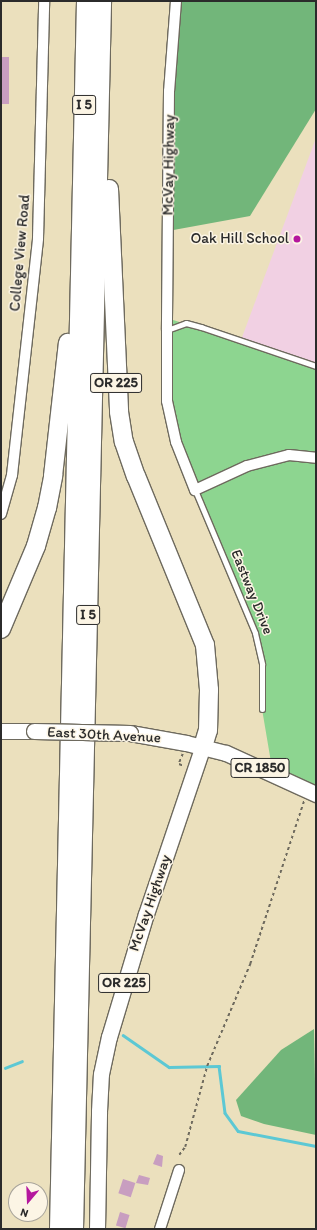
<!DOCTYPE html>
<style>
body{margin:0}
#map{position:relative;width:317px;height:1230px;overflow:hidden;background:#ebe0bd;font-family:Itim,sans-serif}
div>[style]{position:absolute}
.built>*{inset:0;background:#f1d0e3}
.green>*{inset:0;background:#8dd590}
.forest>*{inset:0;background:#72b67a}
.stream>*{height:2.5px;margin:-1.25px;padding:0 1.25px;transform-origin:1.25px;border-radius:1.25px;background:#5cc8d4}
.building>*{inset:0;background:#c89ec0;transform-origin:0 0}
.path>*{height:1.5px;margin-top:-0.75px;transform-origin:0;background:repeating-linear-gradient(90deg,#6e6a5e 0 3px,transparent 0 6px)}
.roads{filter:drop-shadow(1px 0 #6e6a5e) drop-shadow(-1px 0 #6e6a5e) drop-shadow(0 1px #6e6a5e) drop-shadow(0 -1px #6e6a5e)}
.lane>*{height:5px;margin:-2.5px;padding:0 2.5px;transform-origin:2.5px;border-radius:2.5px;background:#fff}
.street>*{height:10px;margin:-5px;padding:0 5px;transform-origin:5px;border-radius:5px;background:#fff}
.primary>*{height:15px;margin:-7.5px;padding:0 7.5px;transform-origin:7.5px;border-radius:7.5px;background:#fff}
.highway>*{height:18px;margin:-9px;padding:0 9px;transform-origin:9px;border-radius:9px;background:#fff}
.bridges{filter:drop-shadow(1px 0 #6e6a5e) drop-shadow(-1px 0 #6e6a5e) drop-shadow(0 1px #6e6a5e) drop-shadow(0 -1px #6e6a5e)}
.primary-bridge>*{height:15px;margin:-7.5px;padding:0 7.5px;transform-origin:7.5px;border-radius:7.5px;background:#fff}
.dots>*{width:11px;height:11px;translate:-50% -50%;box-sizing:border-box;border:2px solid #fcf5e5;border-radius:50%}
span{translate:-50% -50%;white-space:nowrap;text-align:center;line-height:1.15;-webkit-text-stroke:3px #fcf5e5;paint-order:stroke}
.shield-label span{padding:1px 3px;background:#fcf5e5;border:1px solid;border-radius:3px;-webkit-text-stroke-width:0}
.shield-label{font-size:14px;color:#2b2b2b;font-weight:700}
.street-label{font-size:15px;color:#2b2b2b}
.poi-label{font-size:15px;color:#2b2b2b}
.right{translate:-100% -50%;text-align:right}
.frame{position:absolute;inset:0;border:2px solid #2b2b2b;pointer-events:none}
.north{position:absolute;left:8px;top:1182px;width:40px;height:40px;box-sizing:border-box;background:#fcf5e5;border:1px solid #a8a49b;border-radius:50%;rotate:199deg;font-size:11px;font-weight:700;line-height:16px;text-align:center;color:#2b2b2b}
.north::after{content:'';display:block;margin:auto;width:14px;height:18px;background:#b5179e;clip-path:polygon(50% 0,100% 100%,50% 72%,0 100%)}
</style>
<div id="map">
<div class="built">
<i style="clip-path:polygon(316px 138px,316px 365px,241px 340px)"></i>
</div>
<div class="green">
<i style="clip-path:polygon(167px 318px,316px 366px,316px 794px,273px 774px,262px 709px,262px 664px,255px 633px,202px 512px,172px 424px)"></i>
</div>
<div class="forest">
<i style="clip-path:polygon(176px 1px,316px 1px,316px 109px,250px 216px,168px 231px)"></i>
<i style="clip-path:polygon(314px 1029px,316px 1135px,264px 1124px,241px 1116px,236px 1100px,281px 1050px)"></i>
</div>
<div class="stream">
<i style="left:123px;top:1035px;width:56px;rotate:34.8deg"></i>
<i style="left:169px;top:1067px;width:50px;rotate:-1.1deg"></i>
<i style="left:219px;top:1066px;width:47px;rotate:82.7deg"></i>
<i style="left:225px;top:1113px;width:22px;rotate:54deg"></i>
<i style="left:238px;top:1131px;width:79px;rotate:10.9deg"></i>
<i style="left:5px;top:1068px;width:18px;rotate:-22deg"></i>
</div>
<div class="building">
<i style="left:1px;top:57px;width:8px;height:47px"></i>
<i style="clip-path:polygon(157px 1154px,163px 1156px,162px 1167px,153px 1164px)"></i>
<i style="clip-path:polygon(139px 1175px,150px 1178px,148px 1185px,136px 1183px)"></i>
<i style="left:123px;top:1179px;width:13px;height:15px;rotate:18deg"></i>
<i style="left:120px;top:1212px;width:10px;height:14px;rotate:17deg"></i>
</div>
<div class="path">
<i style="left:183px;top:754px;width:11px;rotate:112deg"></i>
<i style="left:179px;top:764px;width:5px;rotate:22deg"></i>
<i style="left:179px;top:1155px;width:10px;rotate:-53deg"></i>
<i style="left:185px;top:1147px;width:84px;rotate:-74.8deg"></i>
<i style="left:207px;top:1066px;width:111px;rotate:-67.1deg"></i>
<i style="left:250px;top:964px;width:172px;rotate:-71.7deg"></i>
</div>
<div class="roads">
<div class="lane">
<i style="left:167px;top:330px;width:20px;rotate:-20deg"></i>
<i style="left:186px;top:323px;width:16px;rotate:15deg"></i>
<i style="left:201px;top:327px;width:121px;rotate:18.7deg"></i>
<i style="left:195px;top:490px;width:155px;rotate:67.2deg"></i>
<i style="left:255px;top:633px;width:32px;rotate:77deg"></i>
<i style="left:262px;top:664px;width:45px;rotate:90deg"></i>
</div>
<div class="street">
<i style="left:176px;top:1px;width:90px;rotate:94.4deg"></i>
<i style="left:169px;top:91px;width:239px;rotate:90.5deg"></i>
<i style="left:167px;top:330px;width:71px;rotate:90deg"></i>
<i style="left:167px;top:401px;width:42px;rotate:77.6deg"></i>
<i style="left:176px;top:442px;width:52px;rotate:68.4deg"></i>
<i style="left:195px;top:490px;width:57px;rotate:-24.8deg"></i>
<i style="left:247px;top:466px;width:43px;rotate:-14.7deg"></i>
<i style="left:289px;top:455px;width:27px;rotate:6deg"></i>
<i style="left:1px;top:514px;width:41px;rotate:-74.2deg"></i>
<i style="left:12px;top:475px;width:238px;rotate:-83.7deg"></i>
<i style="left:38px;top:238px;width:237px;rotate:-88.5deg"></i>
<i style="left:160px;top:1229px;width:62px;rotate:-72.1deg"></i>
</div>
<div class="primary">
<i style="left:1px;top:731px;width:33px"></i>
<i style="left:130px;top:733px;width:57px;rotate:10.1deg"></i>
<i style="left:186px;top:743px;width:41px;rotate:14deg"></i>
<i style="left:226px;top:753px;width:99px;rotate:24.5deg"></i>
<i style="left:97px;top:1229px;width:118px;rotate:-89deg"></i>
<i style="left:99px;top:1111px;width:37px;rotate:-87deg"></i>
<i style="left:101px;top:1074px;width:38px;rotate:-78deg"></i>
<i style="left:109px;top:1037px;width:128px;rotate:-73.3deg"></i>
<i style="left:146px;top:914px;width:177px;rotate:-71.3deg"></i>
</div>
<div class="highway">
<i style="left:109px;top:189px;width:223px;rotate:87.4deg"></i>
<i style="left:119px;top:412px;width:30px;rotate:81deg"></i>
<i style="left:124px;top:442px;width:36px;rotate:71deg"></i>
<i style="left:136px;top:476px;width:183px;rotate:67.8deg"></i>
<i style="left:205px;top:645px;width:45px;rotate:84.9deg"></i>
<i style="left:209px;top:690px;width:40px;rotate:91.4deg"></i>
<i style="left:208px;top:730px;width:17px;rotate:107deg"></i>
<i style="left:1px;top:629px;width:90px;rotate:-67.1deg"></i>
<i style="left:36px;top:546px;width:40px;rotate:-74deg"></i>
<i style="left:47px;top:508px;width:33px;rotate:-79deg"></i>
<i style="left:53px;top:476px;width:134px;rotate:-83.6deg"></i>
<i style="left:59px;top:1229px;width:1228px;rotate:-88.74deg"></i>
<i style="left:74px;top:1229px;width:1228px;rotate:-88.69deg"></i>
</div>
</div>
<div class="bridges">
<div class="primary-bridge">
<i style="left:34px;top:731px;width:96px;rotate:1.2deg"></i>
</div>
</div>
<div class="dots">
<i style="left:297px;top:239px;background:#b5179e"></i>
</div>
<div class="shield-label">
<span style="left:84px;top:105px">I 5</span>
<span style="left:116px;top:383px">OR 225</span>
<span style="left:88px;top:615px">I 5</span>
<span style="left:260px;top:768px">CR 1850</span>
<span style="left:124px;top:983px">OR 225</span>
</div>
<div class="street-label">
<span style="left:169px;top:165px;rotate:-89deg">McVay Highway</span>
<span style="left:20px;top:253px;rotate:-85deg">College View Road</span>
<span style="left:252px;top:592px;rotate:68deg">Eastway Drive</span>
<span style="left:104px;top:735px;rotate:3deg">East 30th Avenue</span>
<span style="left:150px;top:903px;rotate:-71deg">McVay Highway</span>
</div>
<div class="poi-label">
<span class="right" style="left:289px;top:239px">Oak Hill School</span>
</div>
<div class="frame"></div>
<div class="north">N</div>
</div>
